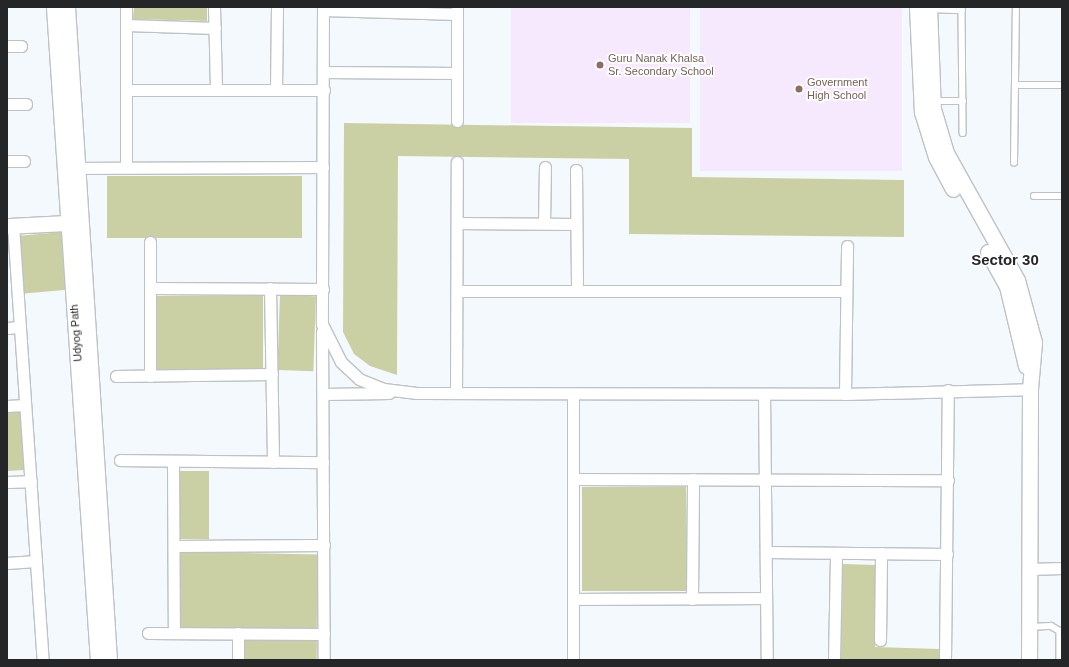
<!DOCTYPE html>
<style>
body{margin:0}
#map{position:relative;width:1069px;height:667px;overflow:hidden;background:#f4f9fd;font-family:Helvetica,sans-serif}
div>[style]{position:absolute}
.education>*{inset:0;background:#f6e9fd;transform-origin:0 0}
.green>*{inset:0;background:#cbd0a4;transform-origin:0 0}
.roads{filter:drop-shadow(1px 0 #bec2c6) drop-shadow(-1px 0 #bec2c6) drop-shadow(0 1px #bec2c6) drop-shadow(0 -1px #bec2c6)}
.lane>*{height:5.5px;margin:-2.75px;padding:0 2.75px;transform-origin:2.75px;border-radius:2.75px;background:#fff}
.street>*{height:11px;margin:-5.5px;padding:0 5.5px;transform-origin:5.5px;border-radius:5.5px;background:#fff}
.secondary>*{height:15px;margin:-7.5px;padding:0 7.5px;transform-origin:7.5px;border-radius:7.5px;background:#fff}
.dots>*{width:11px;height:11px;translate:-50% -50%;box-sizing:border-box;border:2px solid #fff;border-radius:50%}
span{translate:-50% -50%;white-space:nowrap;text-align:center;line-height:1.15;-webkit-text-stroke:3.5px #fff;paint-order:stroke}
.education-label{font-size:11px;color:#785e54}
.left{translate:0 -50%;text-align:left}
.street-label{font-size:11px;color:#242628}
.district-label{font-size:15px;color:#242628;font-weight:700}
.frame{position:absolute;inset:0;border:8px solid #242628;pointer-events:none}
</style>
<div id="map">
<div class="education">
<i style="left:511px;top:7px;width:179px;height:116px"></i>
<i style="left:700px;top:7px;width:202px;height:164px"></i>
</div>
<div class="green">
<i style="clip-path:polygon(134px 7px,207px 7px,207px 21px,133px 19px)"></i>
<i style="clip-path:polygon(344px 123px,692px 128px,692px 177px,904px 180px,904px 237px,629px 234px,629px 159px,398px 156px,397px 375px,370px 366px,354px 354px,343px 332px)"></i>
<i style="left:107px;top:176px;width:195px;height:62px"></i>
<i style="left:62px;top:232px;width:58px;height:43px;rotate:85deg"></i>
<i style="left:280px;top:295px;width:36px;height:75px;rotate:2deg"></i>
<i style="left:154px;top:296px;width:109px;height:74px"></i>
<i style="clip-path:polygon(21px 411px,24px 470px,7px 471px,7px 412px)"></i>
<i style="left:180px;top:471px;width:29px;height:68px"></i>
<i style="left:582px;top:487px;width:104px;height:104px"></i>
<i style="left:180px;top:552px;width:138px;height:75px;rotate:1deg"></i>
<i style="clip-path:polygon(843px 564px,876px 565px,875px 647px,939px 649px,939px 660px,841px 660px)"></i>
<i style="left:243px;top:638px;width:74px;height:22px;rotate:1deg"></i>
</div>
<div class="roads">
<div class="lane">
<i style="left:929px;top:9px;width:33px;rotate:2deg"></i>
<i style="left:962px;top:10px;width:123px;rotate:89.5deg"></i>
<i style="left:1015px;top:85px;width:47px"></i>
<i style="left:933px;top:101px;width:30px"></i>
<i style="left:1014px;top:163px;width:156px;rotate:-89.3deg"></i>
<i style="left:1034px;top:196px;width:28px"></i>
<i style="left:1030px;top:627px;width:21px;rotate:-3deg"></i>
<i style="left:1051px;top:626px;width:10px;rotate:29deg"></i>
<i style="left:1060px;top:631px;width:29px;rotate:90deg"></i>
</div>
<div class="street">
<i style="left:214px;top:7px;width:83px;rotate:88.6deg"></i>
<i style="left:323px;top:7px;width:317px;rotate:90.2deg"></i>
<i style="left:322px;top:324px;width:42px;rotate:63.4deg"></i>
<i style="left:341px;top:362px;width:25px;rotate:43deg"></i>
<i style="left:359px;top:379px;width:27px;rotate:22deg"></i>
<i style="left:384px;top:389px;width:33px;rotate:7deg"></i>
<i style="left:417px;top:393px;width:428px;rotate:0.1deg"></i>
<i style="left:845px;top:394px;width:185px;rotate:-1.5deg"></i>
<i style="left:457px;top:8px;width:113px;rotate:90deg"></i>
<i style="left:323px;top:10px;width:134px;rotate:1.7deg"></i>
<i style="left:126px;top:25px;width:89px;rotate:1.9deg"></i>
<i style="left:7px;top:46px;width:14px"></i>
<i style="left:323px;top:72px;width:134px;rotate:0.4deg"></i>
<i style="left:127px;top:90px;width:197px"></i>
<i style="left:276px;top:90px;width:83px;rotate:-89.3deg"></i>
<i style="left:7px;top:104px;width:19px"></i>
<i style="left:7px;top:161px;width:17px"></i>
<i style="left:126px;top:167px;width:160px;rotate:-90deg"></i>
<i style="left:70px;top:168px;width:253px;rotate:-0.2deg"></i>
<i style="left:576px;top:170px;width:121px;rotate:89.5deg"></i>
<i style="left:457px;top:223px;width:119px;rotate:0.5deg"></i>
<i style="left:544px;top:223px;width:56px;rotate:-89deg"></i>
<i style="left:13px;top:225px;width:436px;rotate:86.1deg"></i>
<i style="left:150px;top:288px;width:173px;rotate:0.3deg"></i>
<i style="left:270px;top:288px;width:174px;rotate:89deg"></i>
<i style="left:457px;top:291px;width:389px"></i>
<i style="left:7px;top:328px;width:12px;rotate:-5deg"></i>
<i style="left:322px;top:332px;width:328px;rotate:89.7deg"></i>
<i style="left:116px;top:376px;width:156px;rotate:-0.7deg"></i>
<i style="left:150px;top:376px;width:134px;rotate:-90deg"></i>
<i style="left:456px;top:393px;width:231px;rotate:-89.8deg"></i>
<i style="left:323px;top:394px;width:66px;rotate:-0.9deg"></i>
<i style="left:764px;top:394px;width:266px;rotate:89.4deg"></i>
<i style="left:845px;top:394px;width:148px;rotate:-89.2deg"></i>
<i style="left:7px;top:406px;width:18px;rotate:-3deg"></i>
<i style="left:120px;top:460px;width:203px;rotate:0.6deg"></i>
<i style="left:173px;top:461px;width:172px;rotate:89.7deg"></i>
<i style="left:573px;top:479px;width:375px;rotate:0.2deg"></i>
<i style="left:7px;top:482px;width:24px;rotate:-2deg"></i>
<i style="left:174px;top:546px;width:150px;rotate:-0.4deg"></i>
<i style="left:766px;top:552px;width:181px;rotate:0.6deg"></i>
<i style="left:7px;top:563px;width:29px;rotate:-4deg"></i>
<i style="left:1030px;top:569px;width:32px;rotate:-2deg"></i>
<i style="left:573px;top:599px;width:193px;rotate:-0.3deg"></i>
<i style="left:692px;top:599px;width:120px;rotate:-89.5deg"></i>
<i style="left:148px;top:633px;width:176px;rotate:0.3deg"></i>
<i style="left:238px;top:633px;width:27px;rotate:90deg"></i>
<i style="left:880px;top:640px;width:87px;rotate:-89.3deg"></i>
<i style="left:573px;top:660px;width:266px;rotate:-90deg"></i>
<i style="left:834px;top:660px;width:107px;rotate:-88.9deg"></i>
<i style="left:945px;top:660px;width:270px;rotate:-89.4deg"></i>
</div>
<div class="secondary">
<i style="left:54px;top:7px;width:654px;rotate:86.15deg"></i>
<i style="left:67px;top:7px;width:654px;rotate:86.32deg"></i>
<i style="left:917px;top:7px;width:105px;rotate:87.3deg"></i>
<i style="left:922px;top:112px;width:47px;rotate:72.7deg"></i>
<i style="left:936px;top:157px;width:36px;rotate:62deg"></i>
<i style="left:929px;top:7px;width:102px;rotate:87.8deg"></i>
<i style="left:933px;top:109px;width:46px;rotate:73.5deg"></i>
<i style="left:946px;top:153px;width:145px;rotate:60.8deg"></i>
<i style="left:1017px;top:280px;width:64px;rotate:74.7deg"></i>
<i style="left:1034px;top:342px;width:47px;rotate:94.9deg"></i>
<i style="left:1030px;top:389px;width:271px;rotate:90.2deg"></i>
<i style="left:7px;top:226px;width:62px;rotate:-2.8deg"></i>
<i style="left:988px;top:252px;width:39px;rotate:61deg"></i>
<i style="left:1007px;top:286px;width:82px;rotate:76.6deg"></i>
</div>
</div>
<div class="dots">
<i style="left:600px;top:65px;background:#8d6e63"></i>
<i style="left:799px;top:89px;background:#8d6e63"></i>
</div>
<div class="education-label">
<span class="left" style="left:608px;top:65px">Guru Nanak Khalsa<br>Sr. Secondary School</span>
<span class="left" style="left:807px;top:89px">Government<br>High School</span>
</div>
<div class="street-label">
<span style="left:76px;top:333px;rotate:-94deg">Udyog Path</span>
</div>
<div class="district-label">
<span style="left:1005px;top:260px">Sector 30</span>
</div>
<div class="frame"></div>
</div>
